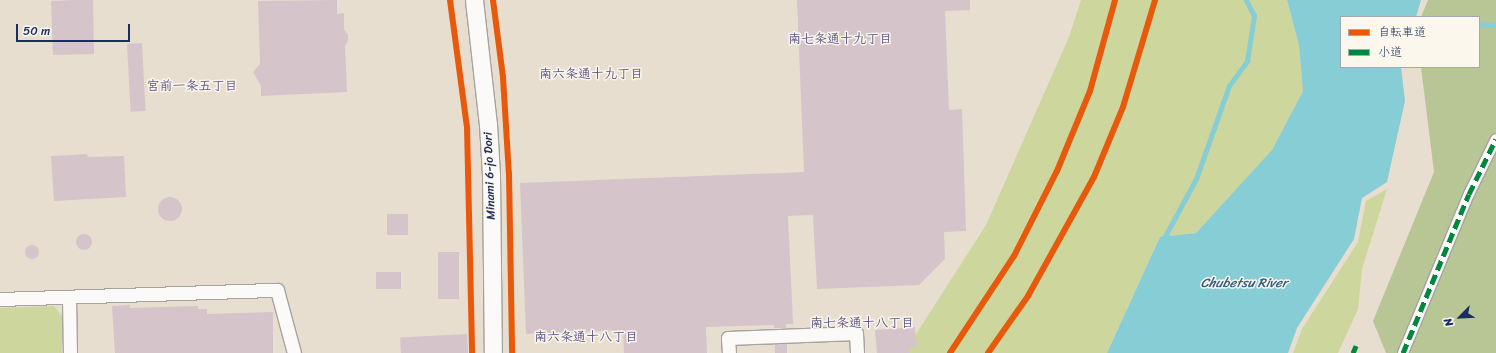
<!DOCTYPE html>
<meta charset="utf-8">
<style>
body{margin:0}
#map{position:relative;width:1496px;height:353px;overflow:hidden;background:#e7decf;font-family:Sriracha,"Klee One",sans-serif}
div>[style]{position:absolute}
.green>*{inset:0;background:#cdd69d}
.forest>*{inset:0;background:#b8c695}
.water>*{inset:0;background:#86cdd5}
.stream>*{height:4.5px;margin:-2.25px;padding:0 2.25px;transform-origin:2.25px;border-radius:2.25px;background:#86cdd5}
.building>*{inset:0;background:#d5c5ca;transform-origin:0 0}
.round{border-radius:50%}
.roads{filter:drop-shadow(1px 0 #a5a3a0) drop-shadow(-1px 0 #a5a3a0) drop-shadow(0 1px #a5a3a0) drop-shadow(0 -1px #a5a3a0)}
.pedestrian>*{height:10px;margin:-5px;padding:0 5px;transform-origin:5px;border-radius:5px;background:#fbfaf8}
.minor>*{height:13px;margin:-6.5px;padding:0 6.5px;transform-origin:6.5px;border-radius:6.5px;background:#fbfaf8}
.tertiary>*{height:17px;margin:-8.5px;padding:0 8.5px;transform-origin:8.5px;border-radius:8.5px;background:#fbfaf8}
.quiet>*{height:5px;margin-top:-2.5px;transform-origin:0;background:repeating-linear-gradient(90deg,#00873e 0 10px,transparent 0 15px)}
.cycleway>*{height:6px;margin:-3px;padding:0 3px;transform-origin:3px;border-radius:3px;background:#e8590c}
span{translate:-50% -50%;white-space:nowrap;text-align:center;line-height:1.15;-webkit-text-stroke:3px #fbf7ec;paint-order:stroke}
.street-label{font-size:12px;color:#1b2f5e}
.neighbourhood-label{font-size:13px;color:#5e5688;font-weight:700}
.water-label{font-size:13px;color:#2f5c83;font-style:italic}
.legend{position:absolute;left:1340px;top:16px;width:140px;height:52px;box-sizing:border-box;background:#fbf7ec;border:1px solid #a1a7b3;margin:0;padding:5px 7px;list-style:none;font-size:12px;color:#1b2f5e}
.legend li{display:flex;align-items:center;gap:8px;height:20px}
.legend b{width:20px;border:1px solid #a1a7b3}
.north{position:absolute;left:1440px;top:297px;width:40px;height:40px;-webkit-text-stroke:3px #fbf7ec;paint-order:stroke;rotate:246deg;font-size:11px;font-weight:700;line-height:16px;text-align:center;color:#1b2f5e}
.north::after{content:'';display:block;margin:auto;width:14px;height:18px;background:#1b2f5e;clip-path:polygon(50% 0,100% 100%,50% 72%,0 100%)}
.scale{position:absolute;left:16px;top:24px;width:114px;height:18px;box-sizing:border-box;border:2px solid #1b2f5e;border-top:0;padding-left:5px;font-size:12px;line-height:14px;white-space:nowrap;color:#1b2f5e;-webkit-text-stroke:3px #fbf7ec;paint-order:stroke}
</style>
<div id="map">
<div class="green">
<i style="clip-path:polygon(1081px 0,1287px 0,1299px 45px,1303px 91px,1271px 152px,1196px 233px,1160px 237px,1107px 353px,904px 353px,986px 225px,1069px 37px)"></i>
<i style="clip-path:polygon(1387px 189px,1362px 269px,1358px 309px,1338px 353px,1293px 353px,1302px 329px,1358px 242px,1366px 201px)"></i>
<i style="clip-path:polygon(54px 306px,62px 316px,62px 353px,0 353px,0 308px)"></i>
</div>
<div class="forest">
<i style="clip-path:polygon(1428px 0,1496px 0,1496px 353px,1386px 353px,1373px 321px,1434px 172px,1421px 67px,1479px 67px,1479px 17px,1421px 17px)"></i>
</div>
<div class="water">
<i style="clip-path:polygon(1287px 0,1421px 0,1416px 17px,1341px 17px,1341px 67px,1401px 67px,1405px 101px,1387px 182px,1362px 198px,1354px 239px,1297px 328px,1288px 353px,1107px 353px,1160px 237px,1196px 233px,1272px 150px,1303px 91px,1299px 45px)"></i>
</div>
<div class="stream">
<i style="left:1479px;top:24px;width:17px;rotate:3deg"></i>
<i style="left:1163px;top:240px;width:69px;rotate:-61.6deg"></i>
<i style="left:1196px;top:179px;width:99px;rotate:-70.5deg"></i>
<i style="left:1229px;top:86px;width:31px;rotate:-54deg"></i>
<i style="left:1247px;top:61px;width:46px;rotate:-81.2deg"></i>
<i style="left:1254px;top:16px;width:18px;rotate:-117deg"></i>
</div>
<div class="building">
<i style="clip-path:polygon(74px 0,93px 0,94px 54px,53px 55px,51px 1px)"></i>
<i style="clip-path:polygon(337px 0,337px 14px,344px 13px,344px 29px,348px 35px,348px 41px,345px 46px,347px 92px,261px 96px,261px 86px,253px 72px,260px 64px,258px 1px)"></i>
<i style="clip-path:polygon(797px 0,970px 0,970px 10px,945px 11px,949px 110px,962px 109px,966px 231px,944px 232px,945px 259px,919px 285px,817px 289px,813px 215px,788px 216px,793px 324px,786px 324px,786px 328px,774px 328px,774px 325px,706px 327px,707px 353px,624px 353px,623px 330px,526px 334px,520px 183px,804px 172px)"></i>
<i style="left:142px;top:43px;width:68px;height:15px;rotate:87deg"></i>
<i style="clip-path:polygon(87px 154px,88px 157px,124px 156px,126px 197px,54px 201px,51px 156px)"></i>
<i class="round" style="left:158px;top:197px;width:24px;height:24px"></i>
<i style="left:408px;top:214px;width:21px;height:21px;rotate:90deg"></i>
<i class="round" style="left:76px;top:234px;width:16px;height:16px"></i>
<i class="round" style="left:25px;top:245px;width:14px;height:14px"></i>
<i style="left:459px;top:252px;width:47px;height:21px;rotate:90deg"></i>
<i style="left:376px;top:272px;width:25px;height:17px"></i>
<i style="clip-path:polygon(130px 305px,130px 308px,198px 306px,198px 309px,207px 309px,207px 314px,273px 312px,273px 353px,115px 353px,112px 306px)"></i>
<i style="clip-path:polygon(915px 327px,917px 347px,909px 347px,910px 353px,877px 353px,875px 330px)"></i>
<i style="left:467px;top:334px;width:19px;height:67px;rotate:87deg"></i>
<i style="left:775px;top:344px;width:12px;height:9px"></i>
</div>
<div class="roads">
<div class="pedestrian">
<i style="left:1403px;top:353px;width:172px;rotate:-67.5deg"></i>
<i style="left:1469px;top:194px;width:61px;rotate:-63.9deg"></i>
</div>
<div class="minor">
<i style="left:69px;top:297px;width:56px;rotate:89deg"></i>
<i style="left:0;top:299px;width:277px;rotate:-1.9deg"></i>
<i style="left:277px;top:290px;width:65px;rotate:74.9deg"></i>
<i style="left:729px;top:353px;width:15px;rotate:-94deg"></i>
<i style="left:728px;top:338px;width:128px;rotate:-2.2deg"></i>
<i style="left:856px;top:333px;width:20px;rotate:87deg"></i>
</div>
<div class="tertiary">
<i style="left:474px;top:0;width:125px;rotate:83.6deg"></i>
<i style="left:488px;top:124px;width:51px;rotate:86.6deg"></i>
<i style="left:491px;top:175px;width:178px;rotate:89.4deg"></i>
</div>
</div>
<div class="quiet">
<i style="left:1353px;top:353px;width:8px;rotate:-67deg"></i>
<i style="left:1403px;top:353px;width:172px;rotate:-67.5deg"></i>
<i style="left:1469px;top:194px;width:61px;rotate:-63.9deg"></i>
</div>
<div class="cycleway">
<i style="left:450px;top:0;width:128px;rotate:82.4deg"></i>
<i style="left:467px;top:127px;width:226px;rotate:88.7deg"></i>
<i style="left:493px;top:0;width:78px;rotate:82.6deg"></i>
<i style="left:503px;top:77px;width:97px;rotate:86.5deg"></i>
<i style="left:509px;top:174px;width:179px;rotate:89deg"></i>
<i style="left:950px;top:353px;width:116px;rotate:-56.6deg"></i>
<i style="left:1014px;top:256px;width:95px;rotate:-63.2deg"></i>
<i style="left:1057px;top:171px;width:87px;rotate:-67.6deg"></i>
<i style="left:1090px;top:91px;width:94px;rotate:-74.6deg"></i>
<i style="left:988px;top:353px;width:70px;rotate:-54.9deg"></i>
<i style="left:1028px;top:296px;width:136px;rotate:-61deg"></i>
<i style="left:1094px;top:177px;width:76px;rotate:-67.5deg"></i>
<i style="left:1123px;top:107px;width:112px;rotate:-73.3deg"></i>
</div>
<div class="street-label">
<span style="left:490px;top:176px;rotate:-92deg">Minami 6-jo Dori</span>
</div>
<div class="neighbourhood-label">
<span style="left:840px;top:39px">南七条通十九丁目</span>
<span style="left:591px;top:74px">南六条通十九丁目</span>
<span style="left:192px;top:86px">宮前一条五丁目</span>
<span style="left:862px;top:323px">南七条通十八丁目</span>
<span style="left:586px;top:337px">南六条通十八丁目</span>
</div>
<div class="water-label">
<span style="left:1244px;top:283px">Chubetsu River</span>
</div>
<ul class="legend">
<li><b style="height:5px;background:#e8590c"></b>自転車道</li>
<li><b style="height:5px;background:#00873e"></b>小道</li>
</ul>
<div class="north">N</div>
<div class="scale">50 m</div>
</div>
